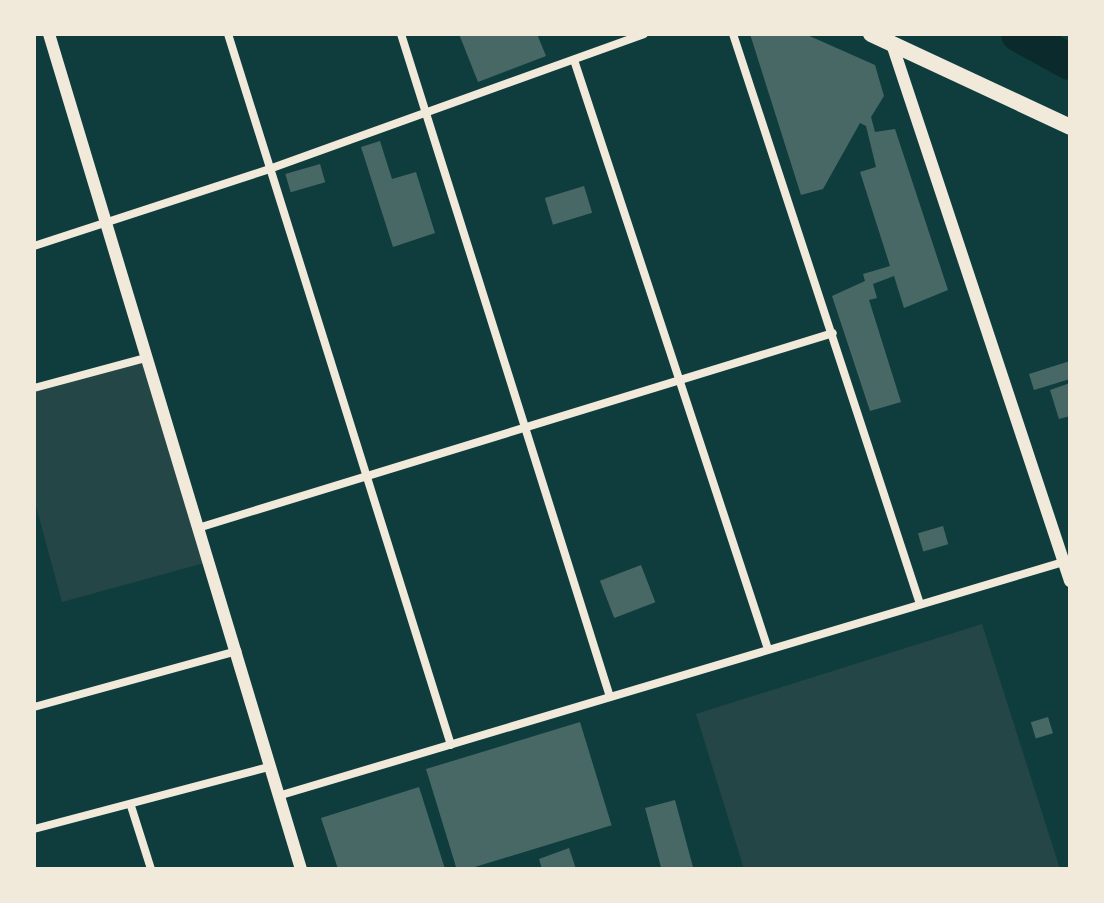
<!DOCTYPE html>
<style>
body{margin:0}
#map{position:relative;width:1104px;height:903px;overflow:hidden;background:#0f3d3e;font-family:"Work Sans",sans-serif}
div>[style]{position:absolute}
.green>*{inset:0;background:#244646}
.river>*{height:36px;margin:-18px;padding:0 18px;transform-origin:18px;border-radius:18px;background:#0a2a2b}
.building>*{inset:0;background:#486865;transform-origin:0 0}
.minor>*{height:8px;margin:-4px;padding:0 4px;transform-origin:4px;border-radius:4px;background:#f1e9da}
.tertiary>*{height:12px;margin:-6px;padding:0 6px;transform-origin:6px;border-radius:6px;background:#f1e9da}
.primary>*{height:16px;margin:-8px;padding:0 8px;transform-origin:8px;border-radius:8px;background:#f1e9da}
span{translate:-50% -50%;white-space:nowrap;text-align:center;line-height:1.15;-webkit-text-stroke:6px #f1e9da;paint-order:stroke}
.frame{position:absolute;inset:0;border:36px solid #f1e9da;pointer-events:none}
</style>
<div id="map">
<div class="green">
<i style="clip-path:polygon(145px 358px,208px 562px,62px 602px,34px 499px,34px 388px)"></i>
<i style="clip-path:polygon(982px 624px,1060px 869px,744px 869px,696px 714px)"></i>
</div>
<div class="river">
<i style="left:1019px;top:34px;width:58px;rotate:28.8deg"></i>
</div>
<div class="building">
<i style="clip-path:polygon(459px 34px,537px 34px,546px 56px,478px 82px)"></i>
<i style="clip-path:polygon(750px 34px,805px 34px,875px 65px,884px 96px,871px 117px,875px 132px,895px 129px,948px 290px,904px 308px,894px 276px,873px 284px,877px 298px,869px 300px,901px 402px,870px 411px,832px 296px,865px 281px,863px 274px,890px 266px,860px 172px,876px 167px,866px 126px,860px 123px,823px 189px,801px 195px)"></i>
<i style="clip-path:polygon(380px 141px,392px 179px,416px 172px,435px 233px,393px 247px,361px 147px)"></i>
<i style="left:320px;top:164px;width:19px;height:36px;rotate:74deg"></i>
<i style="left:584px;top:186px;width:28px;height:41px;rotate:73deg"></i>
<i style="clip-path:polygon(1070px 361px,1070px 379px,1034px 390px,1029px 374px)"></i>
<i style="clip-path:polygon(1070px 383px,1070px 416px,1059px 419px,1050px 390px)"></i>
<i style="left:943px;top:526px;width:19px;height:26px;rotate:74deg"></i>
<i style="left:641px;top:565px;width:40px;height:44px;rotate:69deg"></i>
<i style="left:1048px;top:717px;width:17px;height:18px;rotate:73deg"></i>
<i style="left:580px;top:722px;width:108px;height:161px;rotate:73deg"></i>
<i style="clip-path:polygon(419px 787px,445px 869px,338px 869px,321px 818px)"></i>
<i style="left:675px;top:800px;width:72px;height:31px;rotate:75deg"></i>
<i style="clip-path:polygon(569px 848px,576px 869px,542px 869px,539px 859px)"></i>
</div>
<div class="minor">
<i style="left:228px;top:34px;width:745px;rotate:72.59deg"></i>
<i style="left:401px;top:34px;width:695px;rotate:72.5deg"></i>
<i style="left:733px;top:34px;width:600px;rotate:71.84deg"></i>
<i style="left:574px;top:60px;width:620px;rotate:71.77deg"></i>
<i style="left:34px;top:246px;width:250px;rotate:-18.1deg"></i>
<i style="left:272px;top:168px;width:395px;rotate:-19.8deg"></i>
<i style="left:34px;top:388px;width:115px;rotate:-15.1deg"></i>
<i style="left:198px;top:528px;width:664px;rotate:-17.07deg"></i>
<i style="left:34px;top:707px;width:211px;rotate:-15.4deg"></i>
<i style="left:278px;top:796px;width:826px;rotate:-16.59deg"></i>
<i style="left:131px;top:806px;width:66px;rotate:72.4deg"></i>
<i style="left:34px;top:829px;width:243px;rotate:-14.8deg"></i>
</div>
<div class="tertiary">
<i style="left:49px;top:34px;width:872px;rotate:73.21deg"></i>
<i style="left:891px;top:41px;width:569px;rotate:71.66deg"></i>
</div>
<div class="primary">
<i style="left:871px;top:34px;width:220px;rotate:25deg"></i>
</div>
<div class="frame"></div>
</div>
